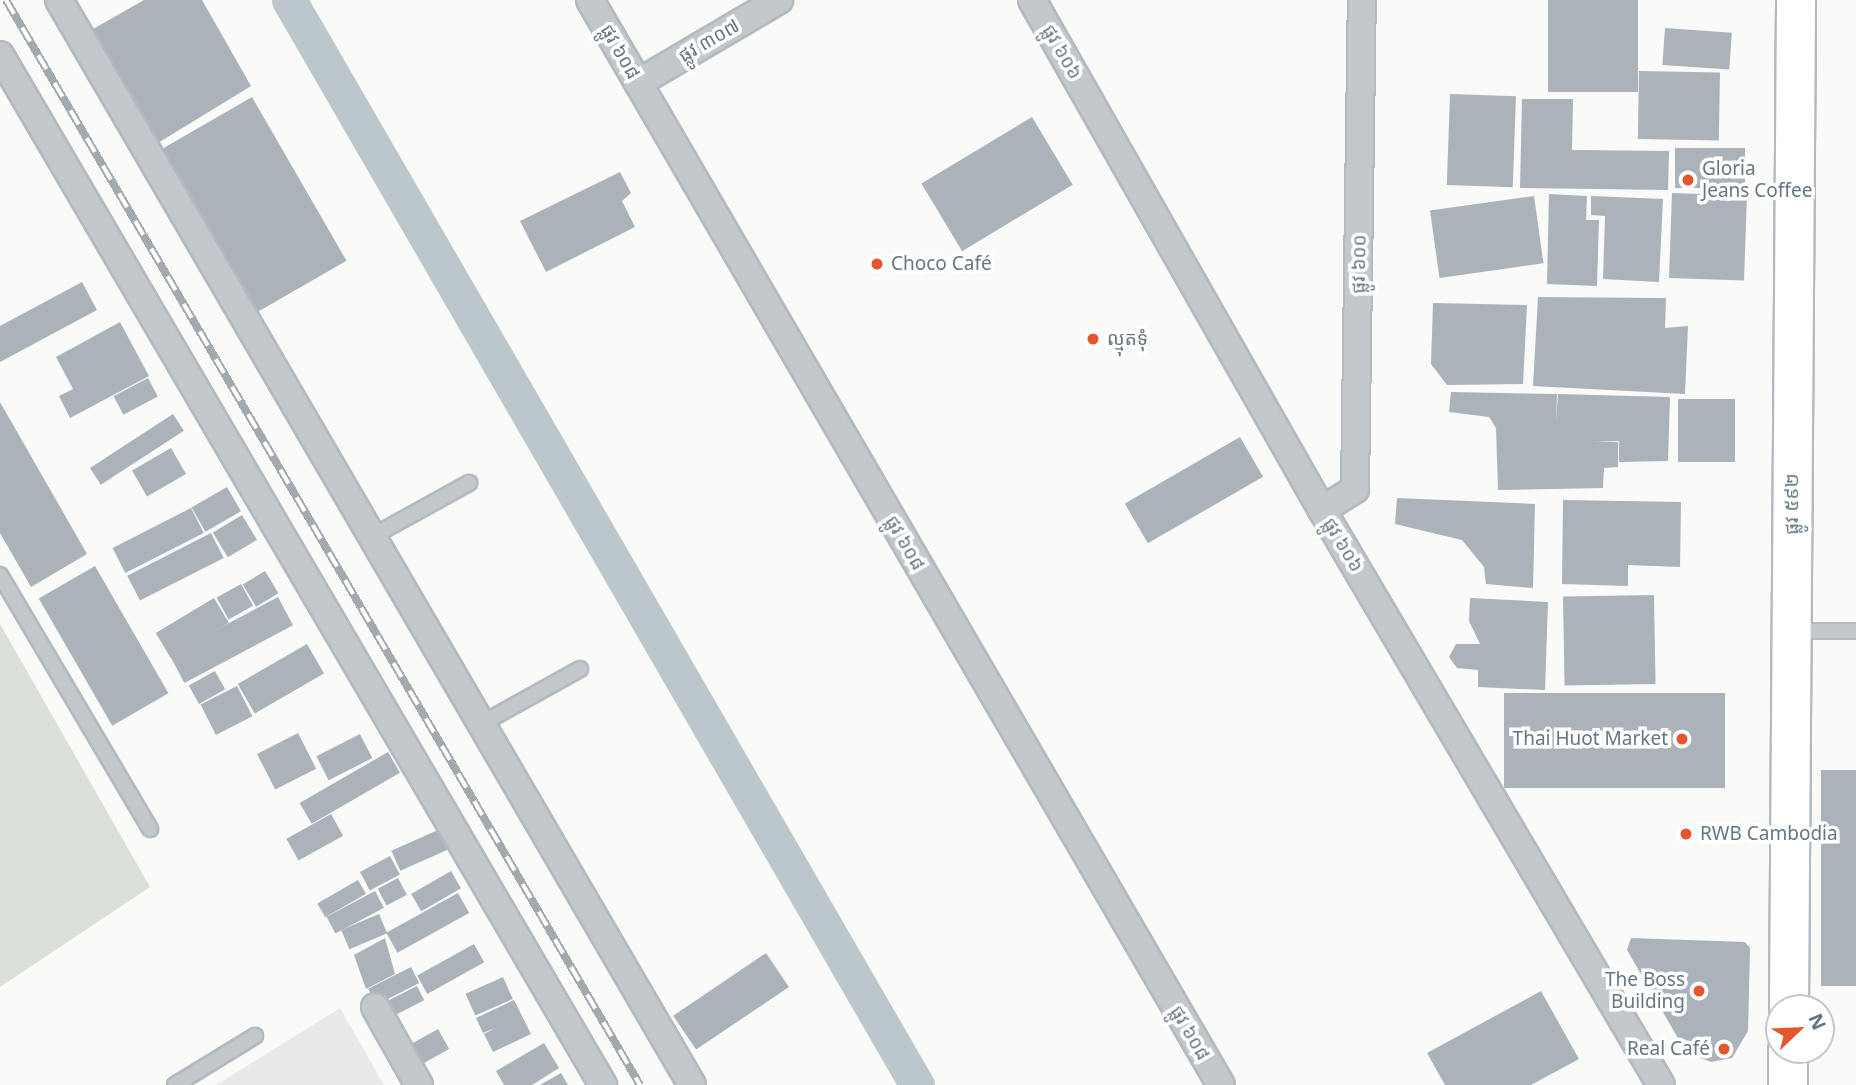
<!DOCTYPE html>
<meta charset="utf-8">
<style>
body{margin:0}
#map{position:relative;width:1856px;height:1085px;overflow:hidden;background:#fafaf8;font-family:"Noto Sans","Noto Sans Khmer",sans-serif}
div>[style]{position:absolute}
.built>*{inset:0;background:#e8e9e9}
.green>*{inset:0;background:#dadfd7}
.canal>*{height:35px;margin:-17.5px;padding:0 17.5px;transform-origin:17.5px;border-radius:17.5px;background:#bbc7cb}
.building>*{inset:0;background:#aab3b9;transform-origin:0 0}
.roads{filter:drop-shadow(2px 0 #b3babf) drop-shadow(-2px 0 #b3babf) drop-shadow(0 2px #b3babf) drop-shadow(0 -2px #b3babf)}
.lane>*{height:14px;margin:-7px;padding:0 7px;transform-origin:7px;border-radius:7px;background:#c3c8cc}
.street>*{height:26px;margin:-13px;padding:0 13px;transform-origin:13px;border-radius:13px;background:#c3c8cc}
.secondary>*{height:38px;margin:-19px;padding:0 19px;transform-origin:19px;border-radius:19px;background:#fff}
.rail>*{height:8px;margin-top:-4px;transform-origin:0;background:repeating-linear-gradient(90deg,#fff 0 16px,#a2aab0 0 32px);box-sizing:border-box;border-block:2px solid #a2aab0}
.dots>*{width:19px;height:19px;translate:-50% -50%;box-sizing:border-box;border:4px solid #fff;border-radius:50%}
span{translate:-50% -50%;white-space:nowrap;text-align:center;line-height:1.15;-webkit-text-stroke:7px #fff;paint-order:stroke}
.street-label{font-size:19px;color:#657683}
.poi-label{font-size:19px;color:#657683}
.left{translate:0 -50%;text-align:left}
.right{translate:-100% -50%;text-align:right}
.north{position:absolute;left:1765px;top:994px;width:70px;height:70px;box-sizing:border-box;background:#fff;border:2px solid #c1c8cd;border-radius:50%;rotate:67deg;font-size:19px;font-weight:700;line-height:28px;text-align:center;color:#657683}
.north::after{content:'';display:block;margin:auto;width:24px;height:32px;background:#e4572e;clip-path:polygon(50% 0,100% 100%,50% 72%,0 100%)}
</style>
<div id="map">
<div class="built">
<i style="clip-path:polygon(340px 1008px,384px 1085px,216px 1085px)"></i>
</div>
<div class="green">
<i style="clip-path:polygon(0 624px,150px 887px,0 987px)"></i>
</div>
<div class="canal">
<i style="left:289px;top:0;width:1254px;rotate:59.94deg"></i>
</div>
<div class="building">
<i style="clip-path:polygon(144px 0,202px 0,251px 86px,153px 146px,86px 33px)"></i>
<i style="left:1548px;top:0;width:90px;height:92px"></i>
<i style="left:1665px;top:28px;width:67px;height:37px;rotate:4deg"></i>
<i style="left:1639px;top:71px;width:81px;height:68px;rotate:1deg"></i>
<i style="left:1450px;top:94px;width:66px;height:91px;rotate:2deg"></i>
<i style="left:252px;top:97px;width:189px;height:109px;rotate:60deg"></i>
<i style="clip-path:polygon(1522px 99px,1573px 99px,1572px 150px,1669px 151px,1668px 190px,1520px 188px)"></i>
<i style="left:1032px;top:117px;width:79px;height:129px;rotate:59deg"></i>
<i style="left:1675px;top:148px;width:70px;height:40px"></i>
<i style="clip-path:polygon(620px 172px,631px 193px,622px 201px,635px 227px,546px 272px,520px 221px)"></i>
<i style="left:1672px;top:193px;width:75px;height:85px;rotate:2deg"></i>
<i style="clip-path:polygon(1549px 194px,1587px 196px,1586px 220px,1599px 220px,1597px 286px,1547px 284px)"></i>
<i style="left:1534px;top:196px;width:68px;height:105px;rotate:82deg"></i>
<i style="clip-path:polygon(1591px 196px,1663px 199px,1659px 282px,1603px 279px,1605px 216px,1591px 215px)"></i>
<i style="clip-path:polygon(82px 282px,97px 310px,0 362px,0 326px)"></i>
<i style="clip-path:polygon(1538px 297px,1666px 298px,1665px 328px,1688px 326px,1685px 394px,1533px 386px)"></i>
<i style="clip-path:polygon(1433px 303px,1527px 305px,1523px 384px,1447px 385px,1431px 364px)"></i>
<i style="clip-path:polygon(120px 322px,149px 376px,70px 418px,59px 396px,73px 389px,56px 357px)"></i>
<i style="left:148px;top:378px;width:21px;height:39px;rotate:62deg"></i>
<i style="clip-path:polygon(1451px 392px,1557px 394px,1556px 422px,1558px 394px,1670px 397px,1668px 461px,1619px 462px,1619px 441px,1594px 442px,1618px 442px,1618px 467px,1604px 468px,1603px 488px,1498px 490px,1496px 428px,1489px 417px,1449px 412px)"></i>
<i style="left:1678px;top:399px;width:57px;height:63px"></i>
<i style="clip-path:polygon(0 402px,87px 554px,31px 587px,0 533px)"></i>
<i style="left:173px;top:414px;width:20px;height:99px;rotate:57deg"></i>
<i style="left:1240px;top:437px;width:46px;height:133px;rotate:60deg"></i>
<i style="left:171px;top:448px;width:30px;height:45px;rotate:60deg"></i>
<i style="left:227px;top:487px;width:28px;height:41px;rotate:60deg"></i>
<i style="clip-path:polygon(1397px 498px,1535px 504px,1533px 588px,1486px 584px,1484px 567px,1462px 540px,1395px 524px)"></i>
<i style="clip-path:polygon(1563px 500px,1681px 502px,1680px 567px,1628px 565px,1628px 586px,1562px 584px)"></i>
<i style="left:191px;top:508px;width:28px;height:88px;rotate:63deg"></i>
<i style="left:242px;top:515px;width:29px;height:34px;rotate:59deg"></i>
<i style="left:211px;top:533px;width:28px;height:94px;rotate:63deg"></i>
<i style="left:95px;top:566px;width:147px;height:65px;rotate:60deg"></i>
<i style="left:265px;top:571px;width:26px;height:26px;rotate:59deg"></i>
<i style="left:241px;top:584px;width:25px;height:28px;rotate:61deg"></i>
<i style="left:1654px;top:595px;width:89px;height:91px;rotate:89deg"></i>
<i style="left:278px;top:597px;width:32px;height:123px;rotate:62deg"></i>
<i style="left:214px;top:598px;width:29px;height:68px;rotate:59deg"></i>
<i style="clip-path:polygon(1470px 598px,1548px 602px,1545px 690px,1478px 687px,1478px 670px,1457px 668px,1449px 657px,1456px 644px,1480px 644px,1469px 621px)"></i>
<i style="left:307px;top:644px;width:34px;height:80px;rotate:60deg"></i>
<i style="left:215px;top:671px;width:21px;height:30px;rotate:61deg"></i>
<i style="left:237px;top:686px;width:34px;height:41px;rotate:63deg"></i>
<i style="left:1725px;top:693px;width:95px;height:221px;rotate:90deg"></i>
<i style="left:298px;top:733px;width:40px;height:46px;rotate:63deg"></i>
<i style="left:360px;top:734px;width:27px;height:49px;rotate:63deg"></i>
<i style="left:388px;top:752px;width:24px;height:102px;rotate:60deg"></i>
<i style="left:1821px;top:770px;width:35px;height:216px"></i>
<i style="left:331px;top:814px;width:25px;height:51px;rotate:61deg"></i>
<i style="left:438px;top:830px;width:22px;height:51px;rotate:66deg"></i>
<i style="left:390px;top:856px;width:21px;height:34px;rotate:62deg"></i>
<i style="left:451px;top:871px;width:20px;height:46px;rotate:60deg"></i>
<i style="left:398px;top:878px;width:19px;height:23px;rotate:62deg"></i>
<i style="left:358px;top:880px;width:16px;height:47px;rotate:60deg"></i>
<i style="left:375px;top:891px;width:19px;height:55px;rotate:62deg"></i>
<i style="left:458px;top:893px;width:23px;height:82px;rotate:61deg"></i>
<i style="left:379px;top:914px;width:21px;height:41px;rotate:67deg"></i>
<i style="clip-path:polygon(385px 938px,395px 974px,366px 989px,354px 955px)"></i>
<i style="clip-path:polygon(1631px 938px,1745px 942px,1750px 948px,1748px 1031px,1732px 1058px,1711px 1062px,1686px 1052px,1627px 950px)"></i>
<i style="left:474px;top:944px;width:21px;height:65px;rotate:61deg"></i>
<i style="left:766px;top:953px;width:41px;height:112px;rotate:56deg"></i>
<i style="left:411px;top:967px;width:18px;height:48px;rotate:63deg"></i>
<i style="left:503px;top:977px;width:24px;height:41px;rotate:66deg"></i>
<i style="left:417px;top:986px;width:16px;height:41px;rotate:63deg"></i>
<i style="clip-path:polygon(1541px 991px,1579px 1059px,1531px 1085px,1445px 1085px,1427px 1053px)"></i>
<i style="clip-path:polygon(514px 1000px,531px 1034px,493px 1052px,484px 1034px,495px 1028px,483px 1033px,476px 1018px)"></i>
<i style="left:438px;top:1029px;width:23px;height:38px;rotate:61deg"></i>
<i style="clip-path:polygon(544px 1043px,559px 1068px,532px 1085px,504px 1085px,496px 1071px)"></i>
<i style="clip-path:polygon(561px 1073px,568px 1085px,540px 1085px)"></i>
</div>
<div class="roads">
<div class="lane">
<i style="left:373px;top:536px;width:110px;rotate:-28.9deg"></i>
<i style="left:0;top:575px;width:295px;rotate:59.4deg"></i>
<i style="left:1794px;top:631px;width:62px"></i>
<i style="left:483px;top:723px;width:111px;rotate:-29.1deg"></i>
<i style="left:175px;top:1085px;width:94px;rotate:-31.5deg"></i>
</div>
<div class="street">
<i style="left:59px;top:0;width:1256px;rotate:59.74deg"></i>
<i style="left:590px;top:0;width:1255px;rotate:59.82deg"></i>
<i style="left:1032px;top:0;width:587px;rotate:60.38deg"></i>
<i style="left:1322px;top:510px;width:667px;rotate:59.48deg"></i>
<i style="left:0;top:55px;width:1194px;rotate:59.65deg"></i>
<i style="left:638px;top:83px;width:164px;rotate:-30.5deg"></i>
<i style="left:1322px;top:510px;width:39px;rotate:-32deg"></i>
<i style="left:1355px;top:489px;width:489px;rotate:-89.2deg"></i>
<i style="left:375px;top:1007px;width:90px;rotate:60.6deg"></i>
</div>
<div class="secondary">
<i style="left:1789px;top:1008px;width:1008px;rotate:-89.6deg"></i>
<i style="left:1788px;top:1085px;width:35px;rotate:-90deg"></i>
</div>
</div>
<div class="rail">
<i style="left:6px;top:0;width:1257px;rotate:59.7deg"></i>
</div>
<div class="dots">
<i style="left:1688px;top:180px;background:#e4572e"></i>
<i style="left:877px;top:264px;background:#e4572e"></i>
<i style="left:1093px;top:339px;background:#e4572e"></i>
<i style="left:1682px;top:739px;background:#e4572e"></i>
<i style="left:1686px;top:834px;background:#e4572e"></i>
<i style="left:1699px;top:991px;background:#e4572e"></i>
<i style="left:1724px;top:1049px;background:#e4572e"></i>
</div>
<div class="street-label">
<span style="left:709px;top:41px;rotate:-30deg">ផ្លូវ ៣០៧</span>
<span style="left:620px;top:52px;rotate:60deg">ផ្លូវ ៦០៨</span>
<span style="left:1062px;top:52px;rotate:60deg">ផ្លូវ ៦០៦</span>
<span style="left:1359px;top:264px;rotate:-89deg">ផ្លូវ ៦០០</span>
<span style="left:1792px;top:504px;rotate:-90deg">ផ្លូវ ៥៩២</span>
<span style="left:905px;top:543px;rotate:60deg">ផ្លូវ ៦០៨</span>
<span style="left:1343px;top:545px;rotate:59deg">ផ្លូវ ៦០៦</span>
<span style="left:1190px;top:1033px;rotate:60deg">ផ្លូវ ៦០៨</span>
</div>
<div class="poi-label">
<span class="left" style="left:1702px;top:180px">Gloria<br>Jeans Coffee</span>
<span class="left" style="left:891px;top:264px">Choco Café</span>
<span class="left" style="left:1107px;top:339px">ល្មុតទុំ</span>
<span class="right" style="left:1668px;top:739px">Thai Huot Market</span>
<span class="left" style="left:1700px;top:834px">RWB Cambodia</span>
<span class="right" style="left:1685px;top:991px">The Boss<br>Building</span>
<span class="right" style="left:1710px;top:1049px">Real Café</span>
</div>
<div class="north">N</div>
</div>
